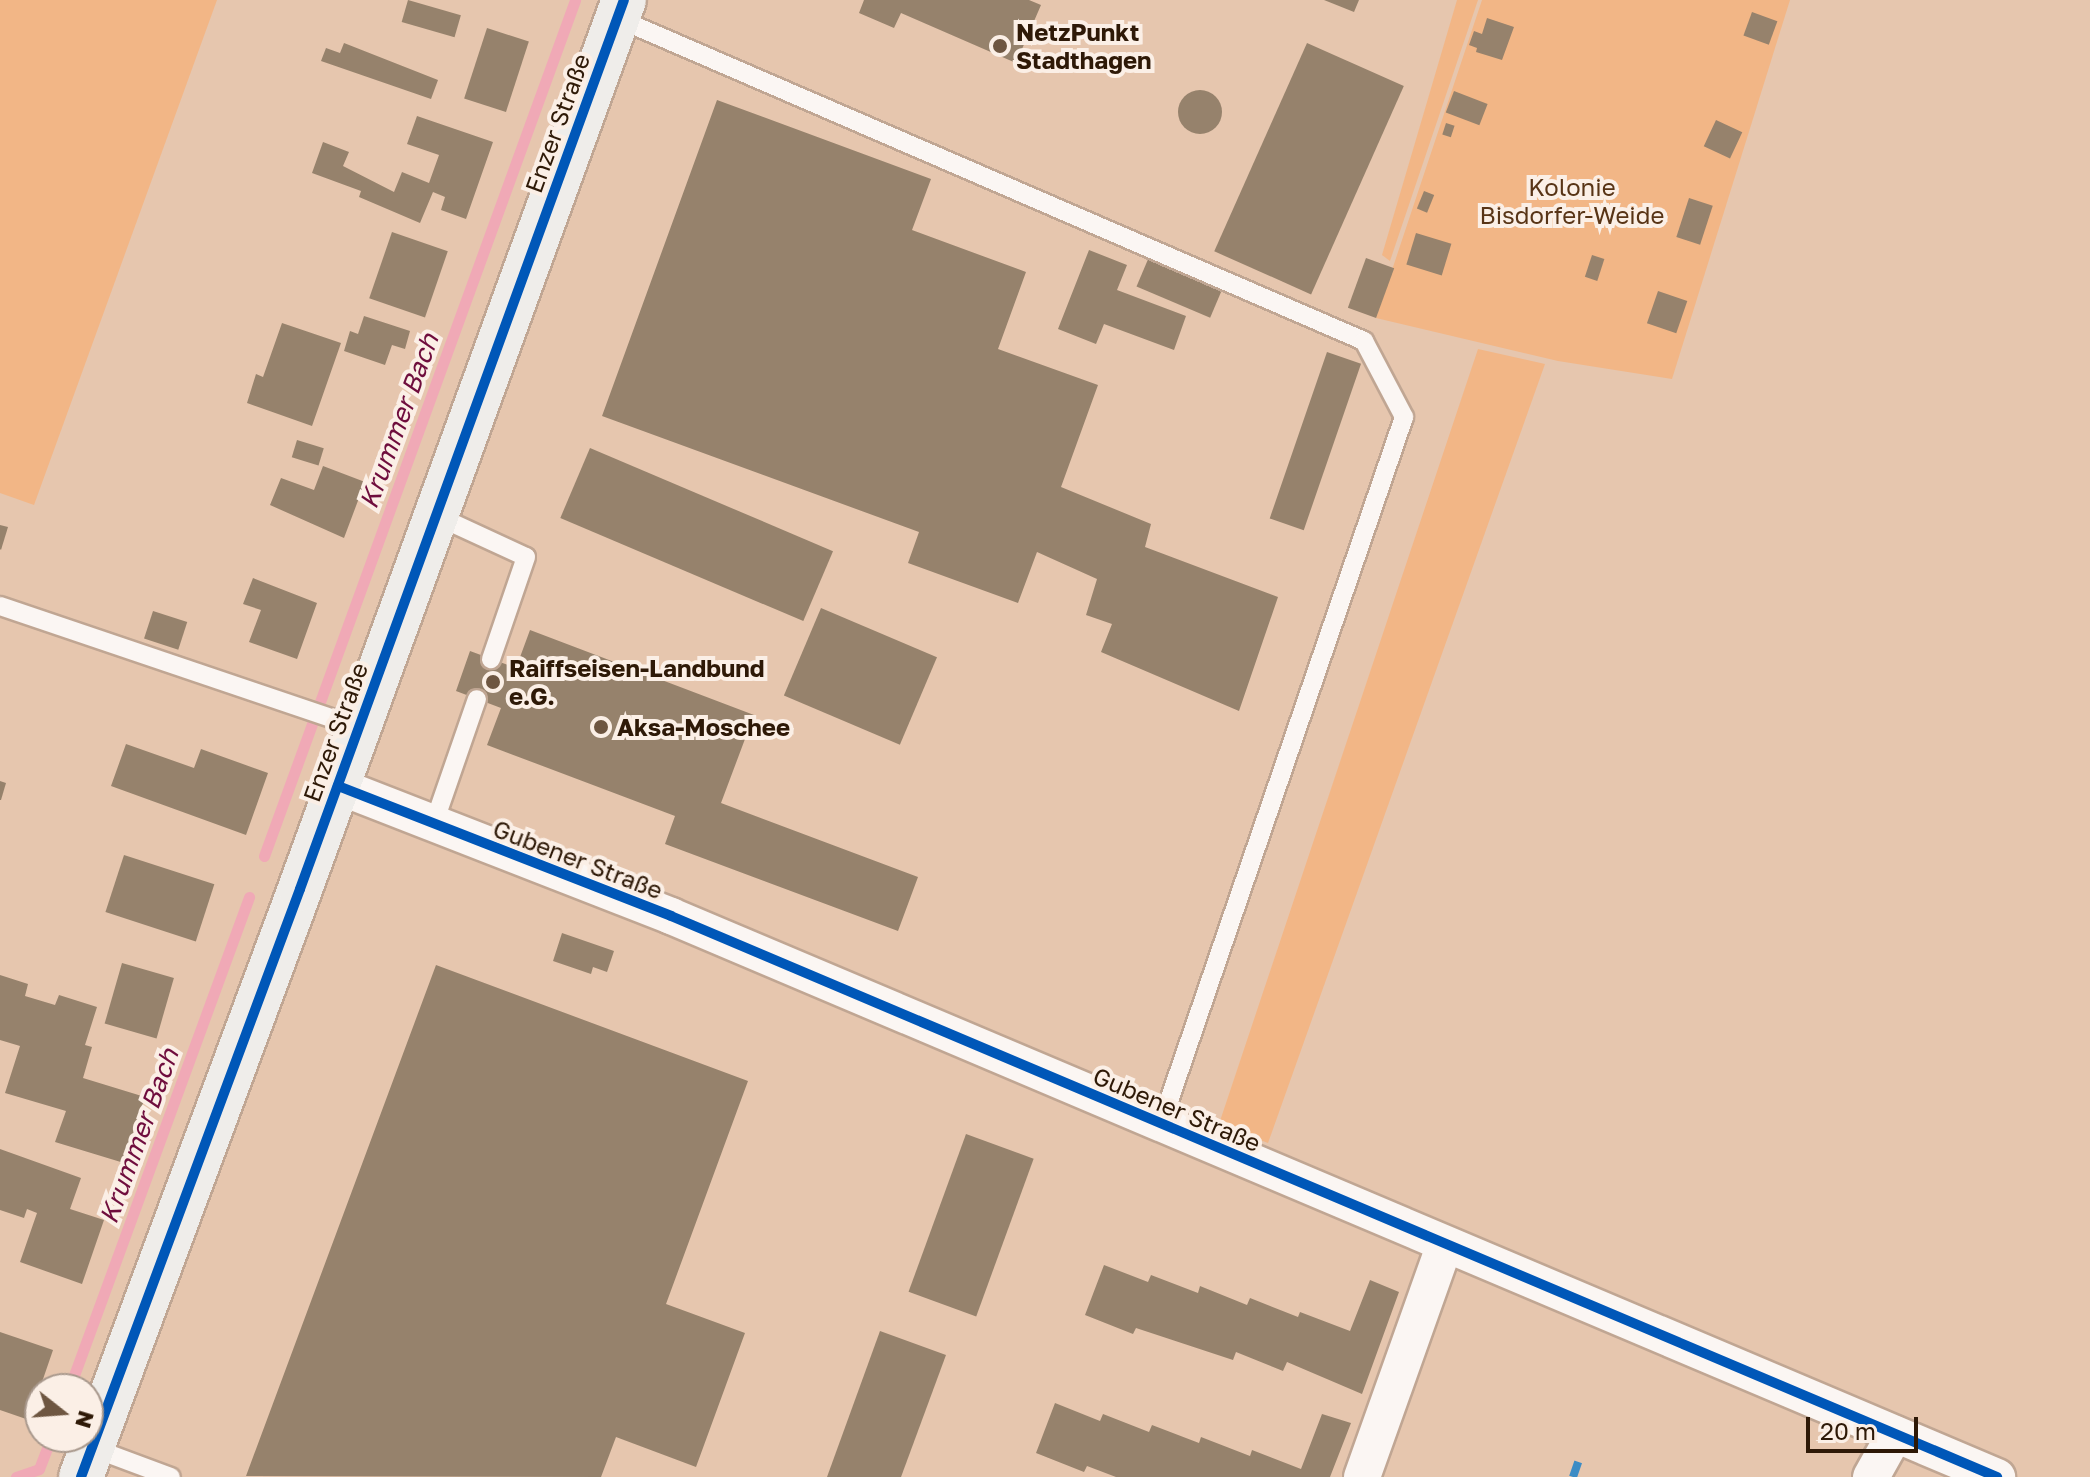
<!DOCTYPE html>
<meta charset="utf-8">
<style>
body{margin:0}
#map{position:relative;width:2090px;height:1477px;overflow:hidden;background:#e6c6ae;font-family:"Golos Text",sans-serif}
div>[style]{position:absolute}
.green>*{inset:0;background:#f2b686}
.stream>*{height:11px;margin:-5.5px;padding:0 5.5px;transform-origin:5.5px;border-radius:5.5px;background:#f0a9b6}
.building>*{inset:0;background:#96826c;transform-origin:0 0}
.round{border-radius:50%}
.roads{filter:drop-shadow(2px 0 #c0a693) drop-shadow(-2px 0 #c0a693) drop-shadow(0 2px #c0a693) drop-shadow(0 -2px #c0a693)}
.service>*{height:18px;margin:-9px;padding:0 9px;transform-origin:9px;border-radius:9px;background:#fbf6f3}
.minor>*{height:36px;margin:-18px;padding:0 18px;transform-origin:18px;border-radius:18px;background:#fbf6f3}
.secondary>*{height:44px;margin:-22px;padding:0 22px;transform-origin:22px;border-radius:22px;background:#efedea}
.quiet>*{height:8px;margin-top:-4px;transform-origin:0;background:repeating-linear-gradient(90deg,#3c8cc5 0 16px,transparent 0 24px)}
.cycleway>*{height:10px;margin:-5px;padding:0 5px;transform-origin:5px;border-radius:5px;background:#0057b8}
.dots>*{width:22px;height:22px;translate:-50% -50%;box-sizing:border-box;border:4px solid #fbefe6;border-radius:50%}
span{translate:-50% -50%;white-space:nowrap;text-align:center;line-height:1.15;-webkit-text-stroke:8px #fbefe6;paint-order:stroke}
.poi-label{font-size:24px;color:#2e1907;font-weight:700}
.left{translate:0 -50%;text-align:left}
.street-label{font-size:24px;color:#2e1907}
.park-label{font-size:24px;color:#583416}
.water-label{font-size:26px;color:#6f0d3d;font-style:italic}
.north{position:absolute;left:24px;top:1373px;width:80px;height:80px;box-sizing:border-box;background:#fbefe6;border:2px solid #a9998d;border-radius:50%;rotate:107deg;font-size:22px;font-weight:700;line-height:32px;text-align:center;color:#2e1907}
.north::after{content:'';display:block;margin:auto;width:28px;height:36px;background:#6e5641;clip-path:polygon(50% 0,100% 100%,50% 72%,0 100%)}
.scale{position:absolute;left:1806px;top:1417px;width:112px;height:36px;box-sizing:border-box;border:4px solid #2e1907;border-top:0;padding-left:10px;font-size:24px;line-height:28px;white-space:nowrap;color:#2e1907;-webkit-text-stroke:6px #fbefe6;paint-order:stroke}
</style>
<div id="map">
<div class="green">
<i style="clip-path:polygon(0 0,217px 0,34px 505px,0 493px)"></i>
<i style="clip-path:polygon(1457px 0,1478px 0,1390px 261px,1382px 255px)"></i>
<i style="clip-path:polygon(1482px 0,1790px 0,1672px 379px,1558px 361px,1376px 318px)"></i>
<i style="clip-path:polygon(1478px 349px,1545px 364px,1268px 1143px,1219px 1124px)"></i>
</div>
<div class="stream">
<i style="left:264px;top:856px;width:911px;rotate:-70.03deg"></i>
<i style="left:69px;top:1389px;width:524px;rotate:-69.9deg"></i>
<i style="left:16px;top:1477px;width:24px;rotate:-19deg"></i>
<i style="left:39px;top:1469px;width:34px;rotate:-69deg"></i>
</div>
<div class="building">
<i style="left:408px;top:0;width:55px;height:23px;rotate:16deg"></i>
<i style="clip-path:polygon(864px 0,1029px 0,1041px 5px,1016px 63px,901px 13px,894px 28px,859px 13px)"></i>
<i style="clip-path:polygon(1324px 0,1359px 0,1354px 12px)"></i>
<i style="left:1752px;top:12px;width:27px;height:25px;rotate:20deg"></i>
<i style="clip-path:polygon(1487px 18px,1514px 27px,1502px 60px,1476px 52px,1477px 48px,1469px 45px,1474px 31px,1482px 34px)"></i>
<i style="left:487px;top:28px;width:44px;height:74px;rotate:18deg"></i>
<i style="clip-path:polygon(344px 43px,438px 80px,431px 99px,321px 61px,326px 48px,340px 53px)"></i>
<i style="left:1307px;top:43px;width:106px;height:228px;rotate:24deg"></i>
<i class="round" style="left:1178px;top:90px;width:44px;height:44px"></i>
<i style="left:1454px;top:91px;width:36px;height:23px;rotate:21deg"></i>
<i style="clip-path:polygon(717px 100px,931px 179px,912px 230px,1026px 272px,998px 349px,1098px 385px,1061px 487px,1151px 524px,1145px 547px,1278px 597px,1239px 711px,1101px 652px,1112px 624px,1086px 615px,1097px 579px,1037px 552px,1018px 603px,908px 563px,919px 532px,602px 416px)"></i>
<i style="clip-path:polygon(417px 116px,493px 142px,466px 219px,441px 210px,445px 197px,433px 192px,420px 223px,359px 197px,361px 191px,312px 173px,323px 142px,349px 152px,343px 166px,394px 192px,402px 172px,429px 183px,439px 155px,407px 144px)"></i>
<i style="left:1716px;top:120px;width:29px;height:29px;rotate:25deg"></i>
<i style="left:1446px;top:123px;width:9px;height:12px;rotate:18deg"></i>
<i style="left:1424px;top:191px;width:11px;height:19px;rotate:22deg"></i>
<i style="left:1689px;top:198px;width:25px;height:41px;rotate:18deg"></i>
<i style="left:392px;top:232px;width:59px;height:70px;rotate:19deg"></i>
<i style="left:1416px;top:233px;width:37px;height:33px;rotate:17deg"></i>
<i style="clip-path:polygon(1089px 250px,1127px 265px,1117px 290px,1186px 316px,1174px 350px,1104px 324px,1096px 344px,1058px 329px)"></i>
<i style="left:1592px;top:255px;width:13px;height:23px;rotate:18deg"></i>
<i style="left:1149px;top:257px;width:80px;height:32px;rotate:23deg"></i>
<i style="left:1366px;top:258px;width:30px;height:53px;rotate:20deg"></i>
<i style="left:1658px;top:291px;width:31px;height:34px;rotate:19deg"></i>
<i style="clip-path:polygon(364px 316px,410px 331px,405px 349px,392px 345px,385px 365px,344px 351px,350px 331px,358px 334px)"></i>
<i style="clip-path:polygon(282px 323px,341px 343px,312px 426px,247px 403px,256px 374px,263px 377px)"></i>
<i style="left:1327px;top:352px;width:36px;height:176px;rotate:19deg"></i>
<i style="left:297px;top:440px;width:28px;height:18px;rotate:17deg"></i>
<i style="left:590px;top:448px;width:264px;height:76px;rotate:23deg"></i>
<i style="clip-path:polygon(323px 466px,365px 482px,344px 538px,270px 505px,281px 478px,314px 490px)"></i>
<i style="clip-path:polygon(0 525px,8px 527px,1px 550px,0 549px)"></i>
<i style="clip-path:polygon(253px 578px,317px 603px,297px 659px,249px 642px,261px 610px,243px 604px)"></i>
<i style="left:821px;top:608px;width:126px;height:95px;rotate:23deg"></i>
<i style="left:153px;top:611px;width:36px;height:29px;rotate:18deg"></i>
<i style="clip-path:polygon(530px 630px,754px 715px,721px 803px,918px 877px,898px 931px,665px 844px,675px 816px,487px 745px,501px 708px,456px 691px,470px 651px,516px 668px)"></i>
<i style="clip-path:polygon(126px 744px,194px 768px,201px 749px,268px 773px,246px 835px,111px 786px)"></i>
<i style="clip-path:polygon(0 781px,6px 783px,1px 800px,0 800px)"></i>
<i style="left:124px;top:855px;width:95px;height:60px;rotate:18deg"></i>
<i style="clip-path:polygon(562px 933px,614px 951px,607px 972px,593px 967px,591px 974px,553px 961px)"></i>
<i style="left:122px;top:963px;width:54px;height:63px;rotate:16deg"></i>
<i style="clip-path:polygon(436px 965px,748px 1081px,666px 1304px,745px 1333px,696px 1467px,616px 1437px,601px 1477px,246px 1476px)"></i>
<i style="clip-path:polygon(0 975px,28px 984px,25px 996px,55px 1005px,59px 995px,97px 1007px,85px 1045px,92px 1047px,83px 1078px,145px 1097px,124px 1163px,55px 1142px,66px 1111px,5px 1093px,20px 1046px,0 1040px)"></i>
<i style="left:966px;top:1134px;width:72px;height:168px;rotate:20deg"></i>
<i style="clip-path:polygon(0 1149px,81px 1178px,70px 1209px,104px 1220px,82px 1284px,20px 1262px,37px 1213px,27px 1209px,24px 1218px,0 1210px)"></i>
<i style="clip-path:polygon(1104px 1265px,1148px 1282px,1151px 1275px,1198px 1293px,1200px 1286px,1247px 1305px,1250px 1298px,1298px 1317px,1300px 1312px,1350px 1331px,1370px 1280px,1399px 1292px,1362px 1394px,1287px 1362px,1283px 1371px,1236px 1352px,1233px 1360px,1136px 1328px,1133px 1334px,1085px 1315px)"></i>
<i style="clip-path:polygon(880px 1331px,946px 1355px,901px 1477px,827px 1477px)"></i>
<i style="clip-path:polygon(0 1332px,53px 1350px,29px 1420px,0 1410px)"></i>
<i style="clip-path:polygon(1055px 1403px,1100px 1421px,1103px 1414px,1149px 1432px,1152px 1425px,1199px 1443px,1201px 1437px,1250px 1456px,1252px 1450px,1301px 1469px,1322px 1414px,1351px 1423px,1330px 1477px,1116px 1477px,1087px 1466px,1084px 1472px,1036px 1453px)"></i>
</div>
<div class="roads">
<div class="service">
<i style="left:617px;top:18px;width:814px;rotate:23.38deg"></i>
<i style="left:1364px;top:341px;width:86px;rotate:62.2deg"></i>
<i style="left:1404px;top:417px;width:748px;rotate:108.97deg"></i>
<i style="left:435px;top:515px;width:100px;rotate:24.8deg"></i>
<i style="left:526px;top:557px;width:108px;rotate:108.9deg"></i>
<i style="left:0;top:606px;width:378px;rotate:18.7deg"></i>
<i style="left:434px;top:823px;width:131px;rotate:-70.9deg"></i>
<i style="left:93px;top:1448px;width:83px;rotate:20.4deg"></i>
</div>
<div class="minor">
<i style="left:338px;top:786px;width:357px;rotate:21.3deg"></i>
<i style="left:671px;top:916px;width:1440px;rotate:22.93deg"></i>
<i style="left:1362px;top:1477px;width:247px;rotate:-70.4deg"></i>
<i style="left:1871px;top:1477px;width:49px;rotate:-60.8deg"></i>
</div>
<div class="secondary">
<i style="left:81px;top:1477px;width:627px;rotate:-69.57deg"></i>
<i style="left:300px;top:889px;width:946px;rotate:-69.98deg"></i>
</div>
</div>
<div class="quiet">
<i style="left:1573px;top:1477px;width:21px;rotate:-71deg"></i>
</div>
<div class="cycleway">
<i style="left:338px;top:786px;width:357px;rotate:21.3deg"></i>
<i style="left:671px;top:916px;width:1440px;rotate:22.93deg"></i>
<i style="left:81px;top:1477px;width:627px;rotate:-69.57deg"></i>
<i style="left:300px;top:889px;width:946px;rotate:-69.98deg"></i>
</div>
<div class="dots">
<i style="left:1000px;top:46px;background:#6e5641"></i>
<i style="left:493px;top:682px;background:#6e5641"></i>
<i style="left:601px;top:727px;background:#6e5641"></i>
</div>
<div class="poi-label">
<span class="left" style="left:1016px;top:46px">NetzPunkt<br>Stadthagen</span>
<span class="left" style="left:509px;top:682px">Raiffseisen-Landbund<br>e.G.</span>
<span class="left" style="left:617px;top:727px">Aksa-Moschee</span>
</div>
<div class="street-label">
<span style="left:557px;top:123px;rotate:-70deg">Enzer Straße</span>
<span style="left:335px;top:732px;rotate:-70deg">Enzer Straße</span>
<span style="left:578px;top:859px;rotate:21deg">Gubener Straße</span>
<span style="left:1177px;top:1109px;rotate:23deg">Gubener Straße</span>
</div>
<div class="park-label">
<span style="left:1572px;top:201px">Kolonie<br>Bisdorfer-Weide</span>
</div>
<div class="water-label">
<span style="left:399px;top:421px;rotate:-70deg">Krummer Bach</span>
<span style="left:139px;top:1136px;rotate:-70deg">Krummer Bach</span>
</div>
<div class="north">N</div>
<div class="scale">20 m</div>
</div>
